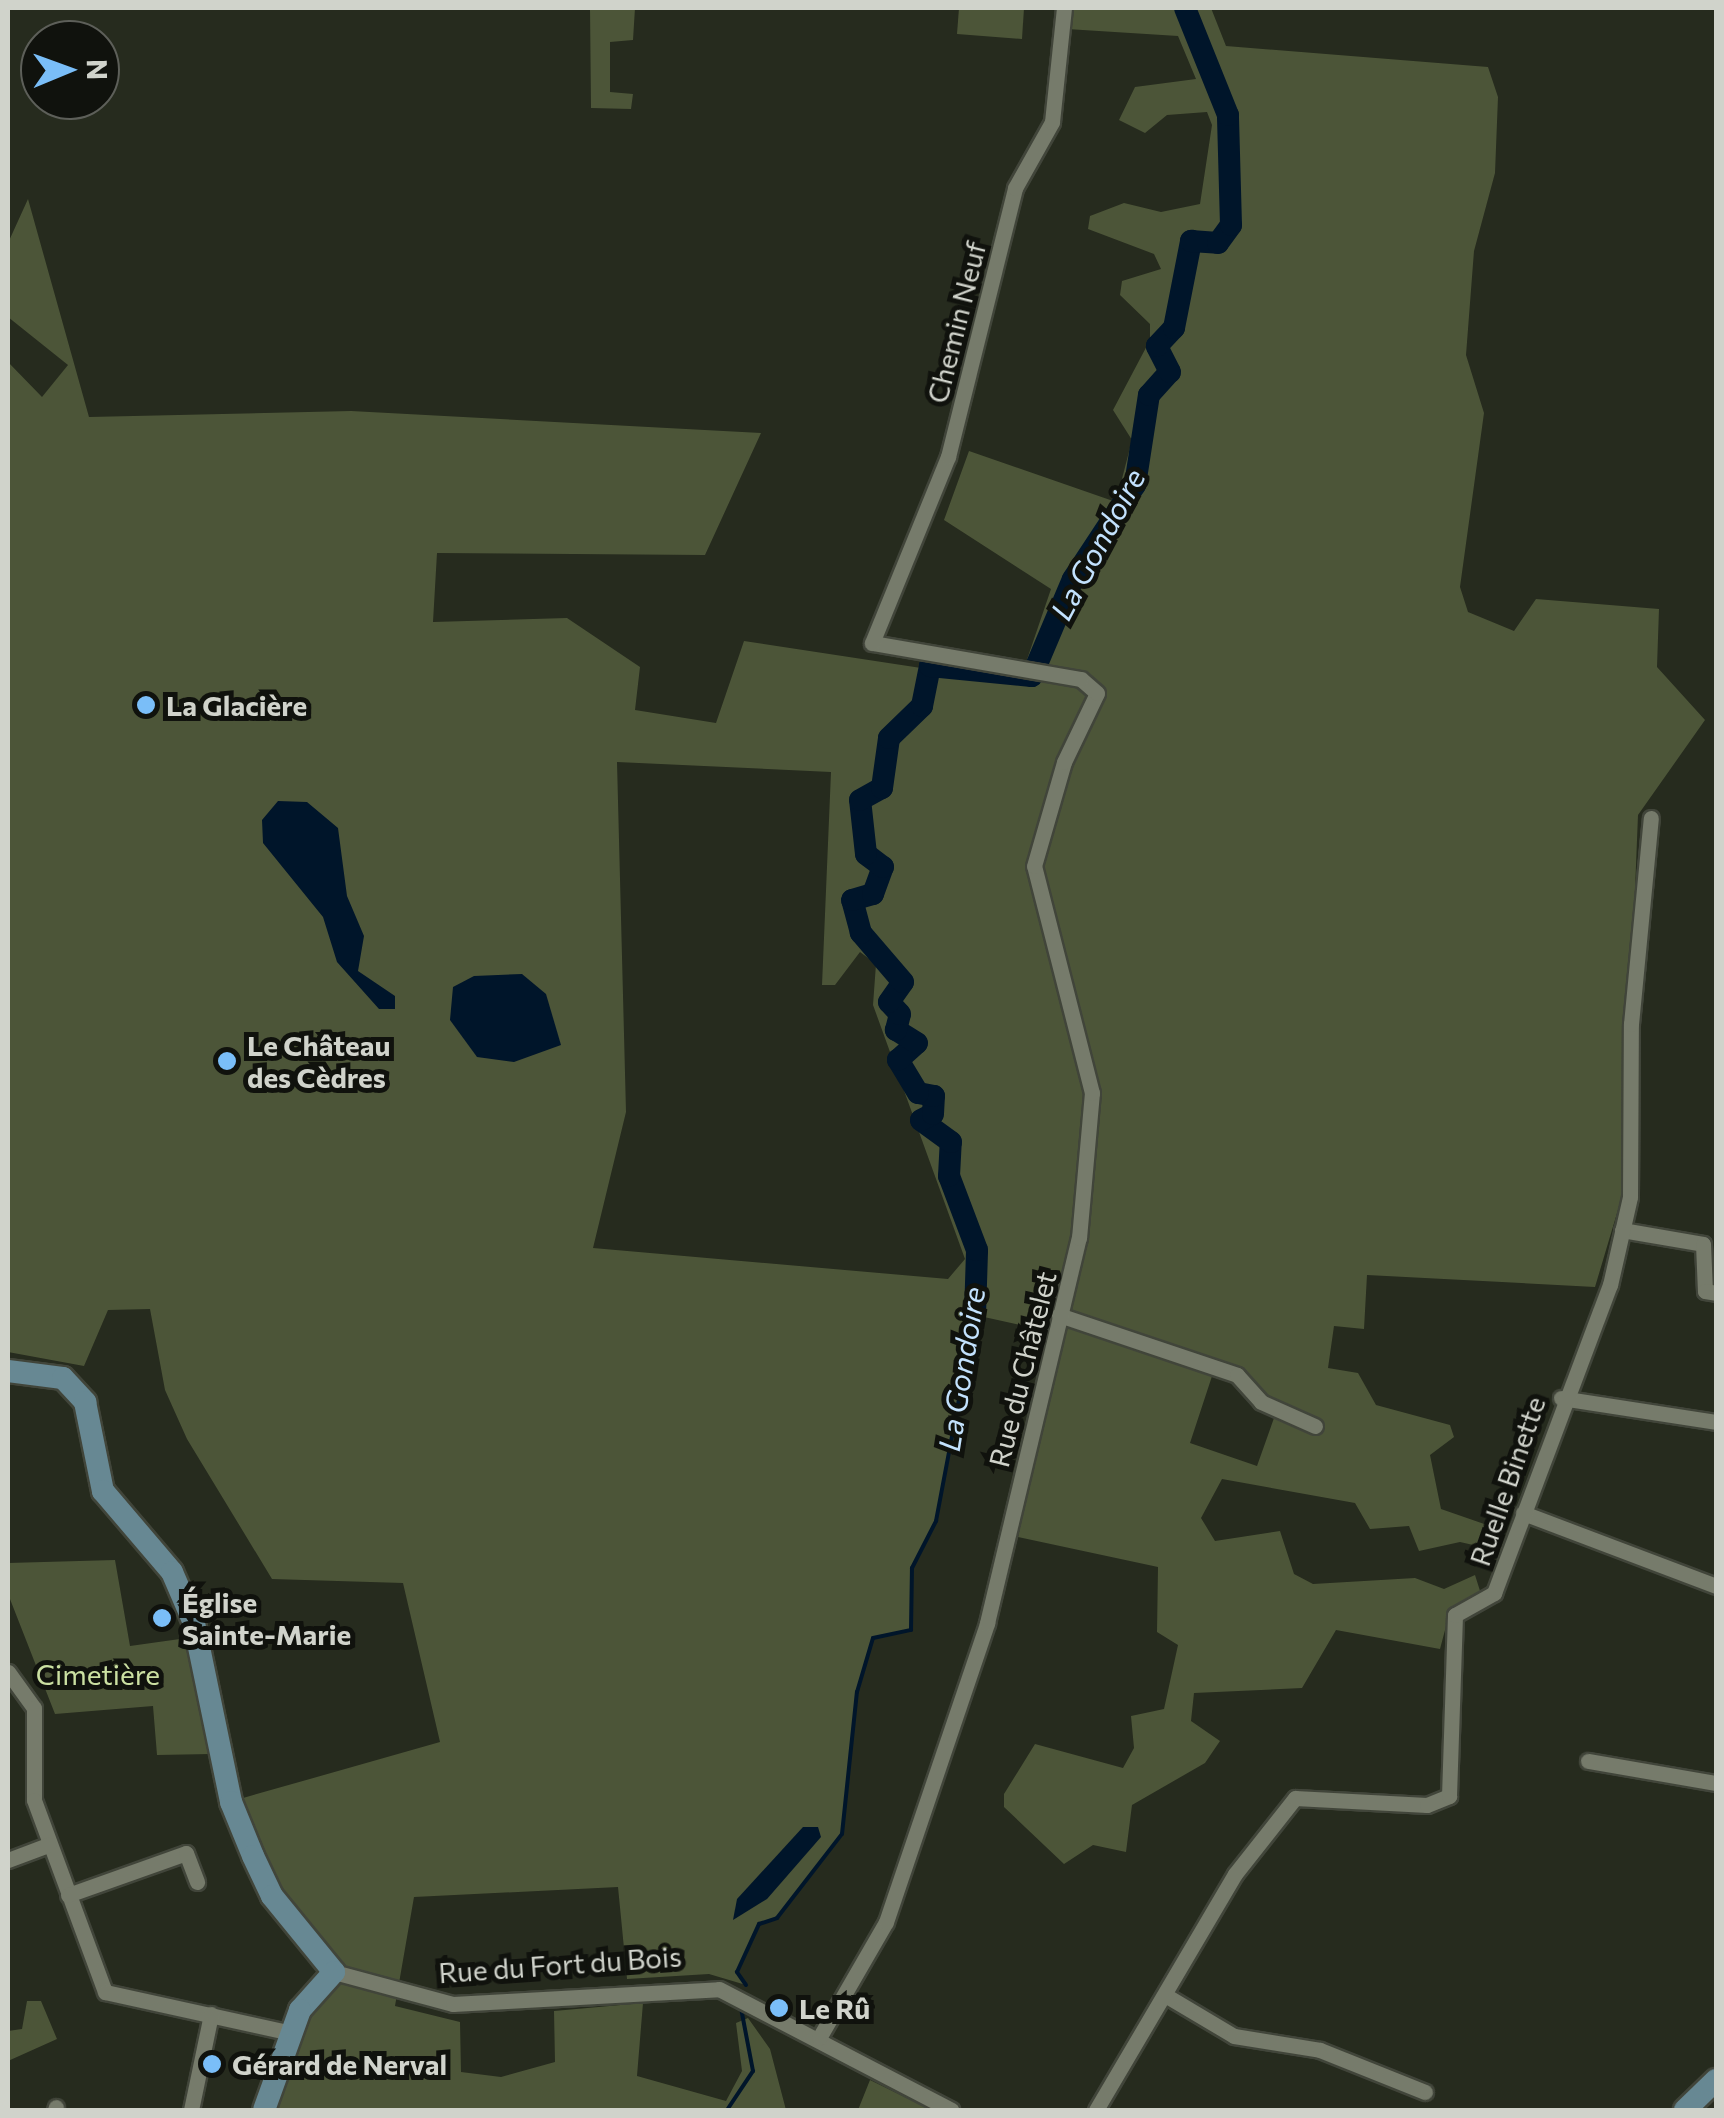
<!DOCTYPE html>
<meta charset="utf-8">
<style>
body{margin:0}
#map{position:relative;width:1724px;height:2118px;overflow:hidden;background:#262b1e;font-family:Commissioner,sans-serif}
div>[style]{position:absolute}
.green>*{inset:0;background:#4c5538}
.water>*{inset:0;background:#00152a}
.stream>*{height:4px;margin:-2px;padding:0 2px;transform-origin:2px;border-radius:2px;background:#00152a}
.river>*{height:22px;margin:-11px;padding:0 11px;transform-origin:11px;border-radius:11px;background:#00152a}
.roads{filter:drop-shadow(2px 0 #41453a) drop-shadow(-2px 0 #41453a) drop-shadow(0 2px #41453a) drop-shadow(0 -2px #41453a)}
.street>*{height:15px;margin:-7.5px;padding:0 7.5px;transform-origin:7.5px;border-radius:7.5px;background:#767b6b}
.secondary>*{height:22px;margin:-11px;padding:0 11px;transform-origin:11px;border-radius:11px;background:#678893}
.dots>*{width:28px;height:28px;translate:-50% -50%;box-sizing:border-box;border:5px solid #10120d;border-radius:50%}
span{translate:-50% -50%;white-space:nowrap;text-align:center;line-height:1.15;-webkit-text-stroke:10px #10120d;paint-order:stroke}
.street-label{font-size:28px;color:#d0d3cb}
.poi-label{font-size:28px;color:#d0d3cb;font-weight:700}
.left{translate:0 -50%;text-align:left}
.park-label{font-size:28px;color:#cbe0a2}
.water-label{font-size:30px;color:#c3e2fe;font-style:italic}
.frame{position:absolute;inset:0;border:10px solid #d0d3cb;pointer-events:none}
.north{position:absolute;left:20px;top:20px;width:100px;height:100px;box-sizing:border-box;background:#10120d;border:2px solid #5d5f59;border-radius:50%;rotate:89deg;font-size:28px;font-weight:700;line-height:40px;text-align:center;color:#d0d3cb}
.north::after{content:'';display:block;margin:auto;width:35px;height:45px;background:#7abef8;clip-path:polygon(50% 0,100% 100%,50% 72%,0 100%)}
</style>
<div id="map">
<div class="green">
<i style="clip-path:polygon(590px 8px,635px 8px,633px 40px,610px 42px,610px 92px,633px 94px,631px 109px,591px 108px)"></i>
<i style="clip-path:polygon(959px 8px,1024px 8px,1022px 39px,957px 34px)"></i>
<i style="clip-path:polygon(evenodd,1068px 8px,1211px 8px,1226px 46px,1488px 67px,1498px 97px,1495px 173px,1474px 251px,1466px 355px,1484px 413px,1460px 587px,1468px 612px,1514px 631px,1536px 599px,1659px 609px,1657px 667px,1705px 720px,1638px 815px,1623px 1193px,1595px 1287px,1367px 1275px,1364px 1329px,1334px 1326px,1328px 1368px,1358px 1373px,1376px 1405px,1450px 1425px,1454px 1437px,1430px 1455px,1441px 1509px,1490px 1526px,1504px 1552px,1460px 1542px,1419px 1551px,1409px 1526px,1370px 1529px,1355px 1503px,1222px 1479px,1201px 1518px,1215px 1541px,1280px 1531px,1294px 1574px,1313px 1584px,1415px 1578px,1444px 1589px,1475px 1575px,1481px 1594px,1449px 1615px,1440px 1649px,1336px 1630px,1302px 1688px,1194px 1693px,1191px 1721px,1220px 1741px,1205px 1763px,1132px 1805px,1126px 1852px,1093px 1845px,1064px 1864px,1004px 1807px,1004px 1794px,1035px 1744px,1123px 1768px,1134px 1748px,1131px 1716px,1164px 1709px,1178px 1645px,1157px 1632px,1158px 1567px,1018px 1537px,1061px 1334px,975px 1315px,936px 1521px,912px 1568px,911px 1630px,873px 1638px,857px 1692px,842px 1834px,777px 1918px,759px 1925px,737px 1972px,746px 1985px,709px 1974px,627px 1979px,618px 1887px,414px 1897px,395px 2006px,460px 2022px,461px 2072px,501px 2077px,555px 2062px,554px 2011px,643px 2003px,637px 2076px,726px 2101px,742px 2071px,736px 2023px,748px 2018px,770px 2049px,786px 2110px,269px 2110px,321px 1990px,343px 1964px,282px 1891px,243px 1798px,440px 1742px,403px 1583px,272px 1579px,187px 1439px,165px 1390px,150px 1309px,108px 1310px,84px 1366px,8px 1352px,8px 362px,42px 397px,68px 365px,8px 317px,8px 243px,28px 199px,89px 417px,351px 411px,761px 433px,705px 555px,437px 553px,433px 622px,567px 618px,640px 667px,635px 710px,716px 723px,744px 641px,1019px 683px,1051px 589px,944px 520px,969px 451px,1116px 502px,1132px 440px,1113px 410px,1150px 340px,1150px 324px,1120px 295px,1122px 281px,1161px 269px,1154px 254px,1088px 229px,1090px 216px,1124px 203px,1161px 212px,1200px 204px,1212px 125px,1207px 112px,1167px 115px,1145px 133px,1119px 120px,1135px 87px,1196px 79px,1178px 36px,1067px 29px,1068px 8px,617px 762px,831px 772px,822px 985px,835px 985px,860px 952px,876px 964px,873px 1005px,965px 1259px,948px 1279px,593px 1248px,626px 1112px,617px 762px,1068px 8px,1217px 1361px,1279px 1404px,1257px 1466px,1190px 1443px,1217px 1361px)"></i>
<i style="clip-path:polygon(115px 1560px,130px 1646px,187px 1638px,211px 1754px,157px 1755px,153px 1706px,55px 1714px,8px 1594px,8px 1563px)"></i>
<i style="clip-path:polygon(27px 2001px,41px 2001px,57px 2039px,8px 2061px,8px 2031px,22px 2029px)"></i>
<i style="clip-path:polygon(870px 2080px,931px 2110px,858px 2110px)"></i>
</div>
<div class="water">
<i style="clip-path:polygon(278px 801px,307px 802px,338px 828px,347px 896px,364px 936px,358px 971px,395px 996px,395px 1009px,379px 1009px,337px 962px,323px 917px,263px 843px,262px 820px)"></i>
<i style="clip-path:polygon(522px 974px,546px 994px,561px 1045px,514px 1062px,477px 1057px,450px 1020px,453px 987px,474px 976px)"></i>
<i style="clip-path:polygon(803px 1827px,818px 1827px,821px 1837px,767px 1899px,733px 1920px,737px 1899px)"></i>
</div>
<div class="stream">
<i style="left:746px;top:1985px;width:16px;rotate:-125deg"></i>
<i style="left:737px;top:1972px;width:53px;rotate:-65.4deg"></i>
<i style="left:759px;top:1924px;width:19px;rotate:-18deg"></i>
<i style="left:777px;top:1918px;width:106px;rotate:-52.3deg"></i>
<i style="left:842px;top:1834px;width:143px;rotate:-84deg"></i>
<i style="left:857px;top:1692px;width:56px;rotate:-73.5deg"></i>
<i style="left:873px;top:1638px;width:39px;rotate:-12deg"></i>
<i style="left:911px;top:1630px;width:62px;rotate:-89.1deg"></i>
<i style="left:912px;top:1568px;width:53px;rotate:-62.9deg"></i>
<i style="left:936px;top:1521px;width:210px;rotate:-79.3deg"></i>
<i style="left:727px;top:2110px;width:47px;rotate:-56.3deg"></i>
<i style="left:753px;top:2071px;width:64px;rotate:-100.8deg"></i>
</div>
<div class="river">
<i style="left:975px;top:1315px;width:65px;rotate:-88.2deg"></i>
<i style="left:977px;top:1250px;width:79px;rotate:-110.7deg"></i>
<i style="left:949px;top:1176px;width:34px;rotate:-87deg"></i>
<i style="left:951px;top:1142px;width:37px;rotate:-144deg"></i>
<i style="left:921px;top:1120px;width:13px;rotate:-27deg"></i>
<i style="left:933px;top:1114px;width:18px;rotate:-87deg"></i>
<i style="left:934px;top:1096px;width:16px;rotate:-169deg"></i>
<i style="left:918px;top:1093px;width:39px;rotate:-121deg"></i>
<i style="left:898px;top:1060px;width:25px;rotate:-42deg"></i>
<i style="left:917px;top:1043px;width:25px;rotate:-148deg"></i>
<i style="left:896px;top:1030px;width:16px;rotate:-76deg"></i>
<i style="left:900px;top:1014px;width:16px;rotate:-133deg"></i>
<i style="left:889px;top:1002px;width:24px;rotate:-55deg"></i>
<i style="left:903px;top:982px;width:65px;rotate:-130.6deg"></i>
<i style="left:861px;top:933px;width:34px;rotate:-105deg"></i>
<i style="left:852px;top:900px;width:22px;rotate:-16deg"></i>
<i style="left:873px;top:894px;width:29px;rotate:-70deg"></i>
<i style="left:883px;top:867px;width:21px;rotate:-143deg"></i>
<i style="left:866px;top:854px;width:54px;rotate:-96.3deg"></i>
<i style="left:860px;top:800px;width:25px;rotate:-29deg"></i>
<i style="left:882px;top:788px;width:50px;rotate:-82deg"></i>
<i style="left:889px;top:738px;width:46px;rotate:-44.1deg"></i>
<i style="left:922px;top:706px;width:41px;rotate:-78.7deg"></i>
<i style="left:930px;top:666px;width:102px;rotate:5.6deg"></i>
<i style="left:1032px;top:676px;width:105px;rotate:-67.1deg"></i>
<i style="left:1073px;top:579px;width:113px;rotate:-56.6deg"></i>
<i style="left:1135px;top:485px;width:91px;rotate:-81.2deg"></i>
<i style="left:1149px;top:395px;width:31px;rotate:-48deg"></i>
<i style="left:1170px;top:372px;width:29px;rotate:-117deg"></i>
<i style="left:1157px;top:346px;width:25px;rotate:-47deg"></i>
<i style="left:1174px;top:328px;width:89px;rotate:-78.9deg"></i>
<i style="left:1191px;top:241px;width:27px;rotate:4deg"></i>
<i style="left:1218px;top:243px;width:22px;rotate:-54deg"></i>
<i style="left:1231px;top:225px;width:110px;rotate:-91.6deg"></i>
<i style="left:1228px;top:115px;width:115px;rotate:-111.9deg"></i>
</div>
<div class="roads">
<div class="street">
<i style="left:1622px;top:1230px;width:82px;rotate:9.8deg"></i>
<i style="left:1703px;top:1244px;width:47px;rotate:87.6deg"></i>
<i style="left:1705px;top:1291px;width:11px;rotate:10deg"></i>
<i style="left:1059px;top:1315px;width:188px;rotate:18.6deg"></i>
<i style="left:1237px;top:1375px;width:36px;rotate:48deg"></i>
<i style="left:1261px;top:1402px;width:59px;rotate:24deg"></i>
<i style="left:1561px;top:1398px;width:157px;rotate:8.8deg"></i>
<i style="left:1523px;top:1513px;width:206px;rotate:20.7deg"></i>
<i style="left:8px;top:1672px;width:44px;rotate:54.2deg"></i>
<i style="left:34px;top:1708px;width:92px;rotate:90deg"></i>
<i style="left:34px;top:1800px;width:205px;rotate:69.7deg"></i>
<i style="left:105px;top:1992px;width:191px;rotate:12.4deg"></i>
<i style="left:1588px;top:1761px;width:130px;rotate:9.8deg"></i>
<i style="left:8px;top:1860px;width:43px;rotate:-20.6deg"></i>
<i style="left:68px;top:1895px;width:125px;rotate:-19.6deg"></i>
<i style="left:186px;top:1853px;width:31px;rotate:69deg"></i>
<i style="left:334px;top:1972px;width:123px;rotate:15.1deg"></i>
<i style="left:453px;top:2004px;width:266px;rotate:-3.2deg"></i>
<i style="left:719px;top:1989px;width:262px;rotate:27.5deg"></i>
<i style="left:1165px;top:1995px;width:80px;rotate:30.7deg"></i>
<i style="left:1234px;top:2036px;width:87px;rotate:9.2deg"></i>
<i style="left:1320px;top:2050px;width:113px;rotate:21.8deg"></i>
<i style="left:819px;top:2038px;width:134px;rotate:-60deg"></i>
<i style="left:886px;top:1922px;width:316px;rotate:-71.3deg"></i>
<i style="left:987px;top:1623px;width:396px;rotate:-76.6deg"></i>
<i style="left:1079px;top:1238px;width:146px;rotate:-84.9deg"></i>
<i style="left:1092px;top:1093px;width:234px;rotate:-104.3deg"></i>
<i style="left:1034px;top:866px;width:108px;rotate:-73.9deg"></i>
<i style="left:1064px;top:762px;width:76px;rotate:-64.4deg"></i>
<i style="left:1097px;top:693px;width:21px;rotate:-139deg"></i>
<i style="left:1081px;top:679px;width:212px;rotate:-170.2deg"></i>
<i style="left:872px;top:643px;width:201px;rotate:-67.8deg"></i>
<i style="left:948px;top:457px;width:277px;rotate:-76deg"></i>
<i style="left:1015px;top:188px;width:76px;rotate:-60.7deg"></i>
<i style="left:1052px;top:122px;width:115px;rotate:-84deg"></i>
<i style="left:55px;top:2110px;width:3px;rotate:-72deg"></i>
<i style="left:191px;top:2110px;width:98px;rotate:-78.2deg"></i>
<i style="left:1096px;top:2110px;width:274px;rotate:-59.5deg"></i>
<i style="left:1235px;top:1874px;width:97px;rotate:-51.7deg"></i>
<i style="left:1295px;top:1798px;width:132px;rotate:3deg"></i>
<i style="left:1427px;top:1805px;width:24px;rotate:-22deg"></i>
<i style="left:1449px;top:1796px;width:181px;rotate:-88.1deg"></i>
<i style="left:1455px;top:1615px;width:45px;rotate:-29.4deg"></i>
<i style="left:1494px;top:1593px;width:329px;rotate:-69.4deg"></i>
<i style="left:1610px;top:1285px;width:90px;rotate:-77.2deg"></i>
<i style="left:1630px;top:1197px;width:173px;rotate:-89.7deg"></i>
<i style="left:1631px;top:1024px;width:207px;rotate:-84.5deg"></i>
</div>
<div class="secondary">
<i style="left:8px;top:1371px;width:55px;rotate:7.3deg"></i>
<i style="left:63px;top:1378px;width:33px;rotate:47deg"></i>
<i style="left:85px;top:1402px;width:91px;rotate:78.6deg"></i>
<i style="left:103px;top:1491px;width:106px;rotate:49.6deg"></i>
<i style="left:172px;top:1572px;width:56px;rotate:66.7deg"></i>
<i style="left:194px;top:1623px;width:183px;rotate:78.3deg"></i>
<i style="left:231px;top:1802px;width:58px;rotate:67.8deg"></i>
<i style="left:253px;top:1856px;width:44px;rotate:64.6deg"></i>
<i style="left:272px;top:1896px;width:98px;rotate:50.8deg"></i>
<i style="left:334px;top:1972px;width:51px;rotate:131.8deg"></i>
<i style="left:300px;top:2010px;width:106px;rotate:109.8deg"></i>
<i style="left:1685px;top:2110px;width:43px;rotate:-44.1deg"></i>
</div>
</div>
<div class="dots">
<i style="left:146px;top:705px;background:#7abef8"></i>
<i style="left:227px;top:1061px;background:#7abef8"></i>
<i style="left:162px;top:1618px;background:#7abef8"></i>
<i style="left:779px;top:2008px;background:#7abef8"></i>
<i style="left:212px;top:2064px;background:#7abef8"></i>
</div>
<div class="street-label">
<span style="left:956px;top:322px;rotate:-76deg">Chemin Neuf</span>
<span style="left:1022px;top:1369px;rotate:-76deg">Rue du Châtelet</span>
<span style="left:1507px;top:1481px;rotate:-71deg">Ruelle Binette</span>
<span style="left:560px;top:1964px;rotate:-4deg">Rue du Fort du Bois</span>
</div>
<div class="poi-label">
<span class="left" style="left:166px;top:705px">La Glacière</span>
<span class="left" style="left:247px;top:1061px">Le Château<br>des Cèdres</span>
<span class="left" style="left:182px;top:1618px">Église<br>Sainte-Marie</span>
<span class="left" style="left:799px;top:2008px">Le Rû</span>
<span class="left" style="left:232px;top:2064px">Gérard de Nerval</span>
</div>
<div class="park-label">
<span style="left:98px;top:1674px">Cimetière</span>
</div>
<div class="water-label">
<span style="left:1097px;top:544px;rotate:-62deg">La Gondoire</span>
<span style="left:961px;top:1369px;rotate:-81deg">La Gondoire</span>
</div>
<div class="frame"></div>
<div class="north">N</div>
</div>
